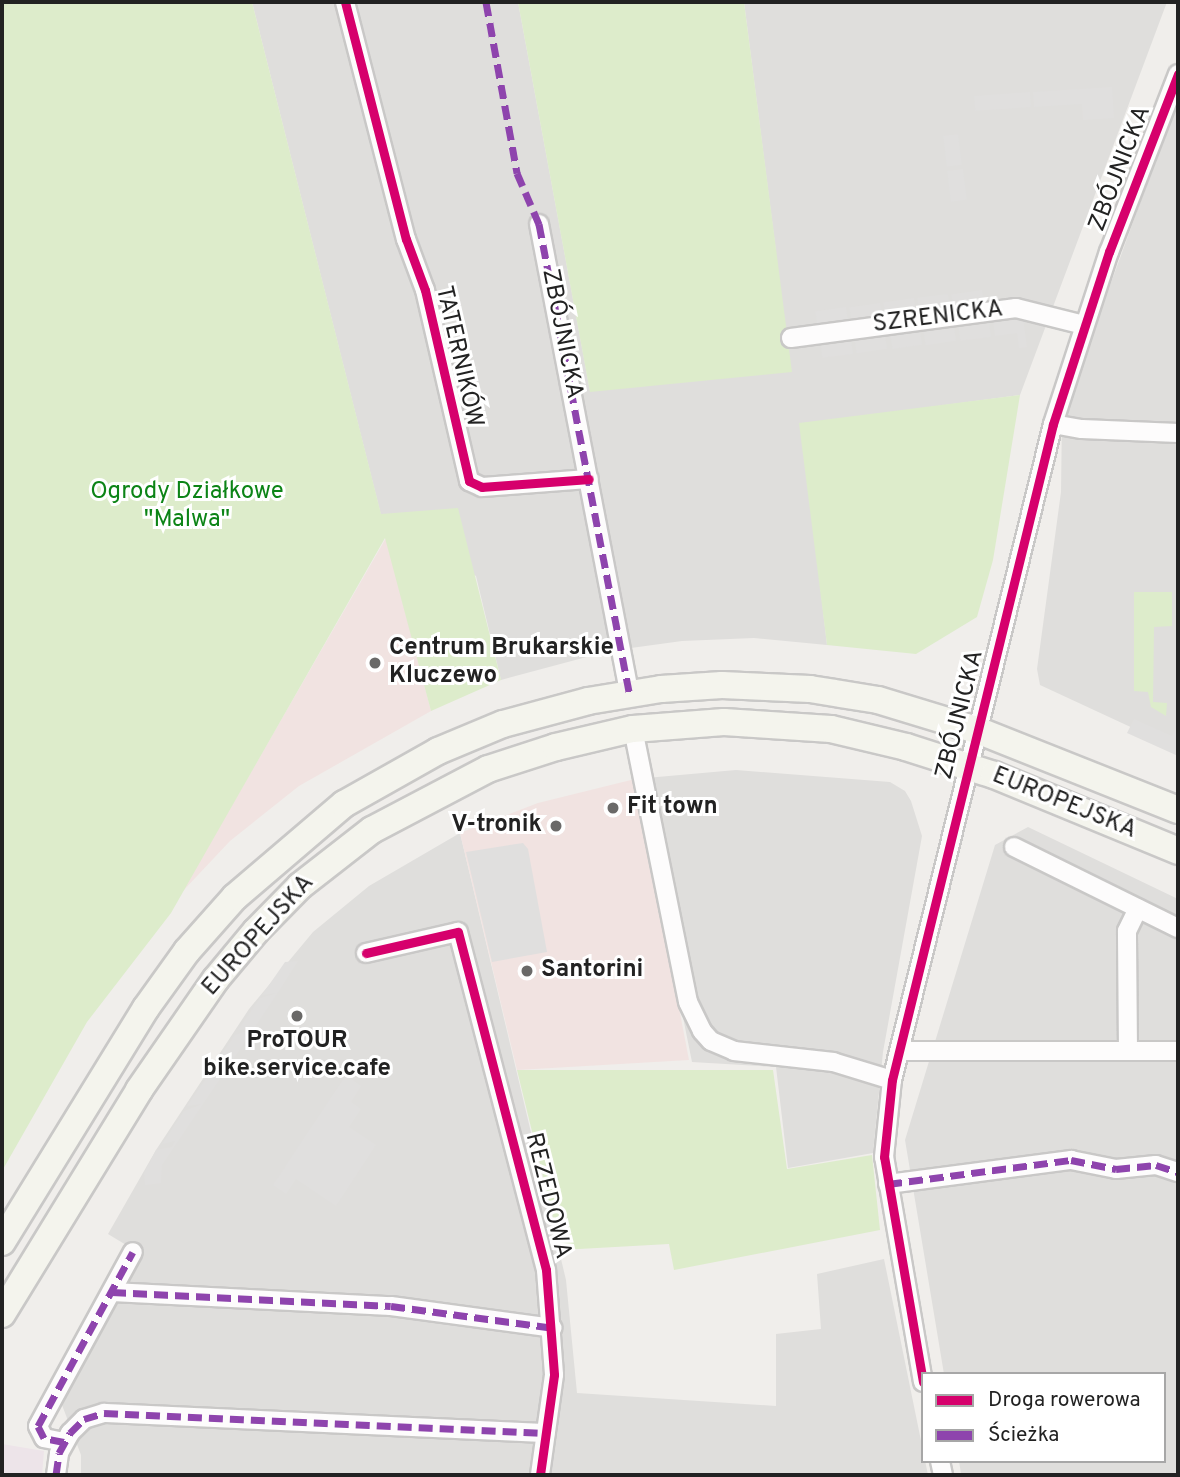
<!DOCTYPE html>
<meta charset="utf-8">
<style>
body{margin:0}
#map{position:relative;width:1180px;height:1477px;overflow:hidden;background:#f0eeeb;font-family:Overpass,sans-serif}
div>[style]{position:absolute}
.residential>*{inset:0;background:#dfdedc}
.commercial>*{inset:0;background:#f1e3e1}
.industrial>*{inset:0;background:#ede4e9}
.grass>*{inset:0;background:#ddeccb}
.parking>*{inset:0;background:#e0dfde;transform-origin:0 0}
.roads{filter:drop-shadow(2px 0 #c9c8c7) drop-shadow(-2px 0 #c9c8c7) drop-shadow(0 2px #c9c8c7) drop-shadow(0 -2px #c9c8c7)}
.street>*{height:18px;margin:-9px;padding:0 9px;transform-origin:9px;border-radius:9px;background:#fdfcfc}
.secondary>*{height:26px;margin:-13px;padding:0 13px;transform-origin:13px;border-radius:13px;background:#f4f4ed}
.quiet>*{height:7px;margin-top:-3.5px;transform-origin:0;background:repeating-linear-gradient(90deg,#8e44ad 0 14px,transparent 0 21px)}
.cycleway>*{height:9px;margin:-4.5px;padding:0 4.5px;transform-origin:4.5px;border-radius:4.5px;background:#d6006c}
.dots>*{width:19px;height:19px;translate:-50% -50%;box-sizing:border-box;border:4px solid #fff;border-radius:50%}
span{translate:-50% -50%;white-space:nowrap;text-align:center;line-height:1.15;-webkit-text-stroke:6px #fff;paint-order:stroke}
.street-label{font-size:24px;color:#222}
.park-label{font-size:24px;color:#0c8416}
.poi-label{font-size:24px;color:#222;font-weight:700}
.left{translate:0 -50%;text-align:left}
.right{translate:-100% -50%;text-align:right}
.frame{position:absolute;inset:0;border:4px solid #222;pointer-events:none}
.legend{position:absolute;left:921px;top:1372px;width:245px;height:91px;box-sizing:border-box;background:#fff;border:2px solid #a7a7a7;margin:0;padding:9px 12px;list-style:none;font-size:21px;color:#222}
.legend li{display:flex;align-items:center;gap:14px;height:35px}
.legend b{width:35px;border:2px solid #a7a7a7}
</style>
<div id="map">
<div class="residential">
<i style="clip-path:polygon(252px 2px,518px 2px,590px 391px,776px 252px,744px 2px,1167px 2px,1020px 395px,923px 408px,820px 584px,827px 645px,754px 638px,682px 641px,609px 651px,501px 680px,476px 576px,381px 515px)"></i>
<i style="clip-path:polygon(1178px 99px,1178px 749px,1040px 685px,1037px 669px,1061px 492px,1062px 417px)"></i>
<i style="clip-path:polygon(736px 770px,890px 782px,905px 791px,911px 801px,922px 836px,883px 1052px,873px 1153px,788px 1168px,776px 1067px,692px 1062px,635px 779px)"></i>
<i style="clip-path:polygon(1028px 827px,1178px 899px,1178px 1475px,961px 1474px,959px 1461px,1164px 1461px,1164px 1374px,944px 1374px,905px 1140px,995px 845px)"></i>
<i style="clip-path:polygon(460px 833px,566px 1280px,577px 1393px,776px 1406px,776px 1334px,821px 1329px,817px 1274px,884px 1259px,928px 1475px,81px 1475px,81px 1455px,62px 1405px,141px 1254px,108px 1234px,156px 1150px,249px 1009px,313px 932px,369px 886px)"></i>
</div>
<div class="commercial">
<i style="clip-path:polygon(386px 538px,431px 711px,299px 786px,230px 841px,182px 892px)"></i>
<i style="clip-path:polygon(635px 779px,689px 1060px,517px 1070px,460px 833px,538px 803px)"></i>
</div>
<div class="industrial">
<i style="clip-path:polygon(2px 1444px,44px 1451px,42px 1475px,2px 1475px)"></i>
</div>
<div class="grass">
<i style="clip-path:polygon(2px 2px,252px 2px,381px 514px,458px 508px,501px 680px,431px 711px,385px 538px,171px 913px,87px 1022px,2px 1171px)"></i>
<i style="clip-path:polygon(518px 2px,744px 2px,792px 372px,590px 392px)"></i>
<i style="clip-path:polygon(1020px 395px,993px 560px,977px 617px,916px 654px,827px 645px,799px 423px)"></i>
<i style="clip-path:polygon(1134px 592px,1172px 592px,1172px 626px,1154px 627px,1153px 702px,1167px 703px,1166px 716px,1151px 707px,1148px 692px,1134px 691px)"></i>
<i style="clip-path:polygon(517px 1070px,773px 1070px,787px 1169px,872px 1155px,880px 1230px,674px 1270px,669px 1244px,561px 1250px)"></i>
</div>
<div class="parking">
<i style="clip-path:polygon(1112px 87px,1114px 118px,1083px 120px,1082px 104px,1034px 107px,1033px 92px)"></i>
<i style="left:1030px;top:92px;width:15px;height:56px;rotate:86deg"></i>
<i style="left:958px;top:134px;width:31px;height:15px;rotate:83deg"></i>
<i style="left:963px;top:169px;width:31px;height:16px;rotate:83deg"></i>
<i style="left:982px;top:290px;width:15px;height:31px;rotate:82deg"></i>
<i style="left:948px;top:294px;width:16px;height:31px;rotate:83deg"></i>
<i style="left:914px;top:298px;width:15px;height:31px;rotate:82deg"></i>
<i style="left:880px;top:303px;width:15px;height:31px;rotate:82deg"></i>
<i style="left:846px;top:307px;width:15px;height:31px;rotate:82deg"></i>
<i style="clip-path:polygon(1023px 317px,1027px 347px,1019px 348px,1017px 333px,995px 336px,993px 321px)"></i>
<i style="left:989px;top:321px;width:16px;height:31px;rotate:83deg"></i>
<i style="left:954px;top:326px;width:15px;height:31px;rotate:82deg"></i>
<i style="left:920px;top:330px;width:15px;height:30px;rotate:82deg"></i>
<i style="left:885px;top:334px;width:15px;height:31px;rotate:82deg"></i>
<i style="left:851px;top:338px;width:16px;height:31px;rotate:83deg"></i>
<i style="clip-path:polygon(1134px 719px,1172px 736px,1178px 724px,1178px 756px,1127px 733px)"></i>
<i style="clip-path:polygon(523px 843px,528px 849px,547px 952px,492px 962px,466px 852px)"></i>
<i style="clip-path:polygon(298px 961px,275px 997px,162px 1165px,161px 1183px,145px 1185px,144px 1173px,156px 1150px,172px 1147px,175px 1141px,162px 1144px,184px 1111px,202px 1104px,187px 1106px,210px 1073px,227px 1067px,212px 1068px,235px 1035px,253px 1029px,238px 1030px,260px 998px,277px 993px,262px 995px,285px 962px)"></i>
<i style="clip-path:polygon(346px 1075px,361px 1086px,351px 1102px,361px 1109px,349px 1127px,376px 1145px,336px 1206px,296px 1179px,286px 1194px,273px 1185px)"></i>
</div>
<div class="roads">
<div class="street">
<i style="left:345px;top:2px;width:245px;rotate:75.6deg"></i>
<i style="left:406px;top:239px;width:54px;rotate:69.6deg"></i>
<i style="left:425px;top:290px;width:196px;rotate:77deg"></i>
<i style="left:469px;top:481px;width:14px;rotate:25deg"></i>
<i style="left:482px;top:487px;width:107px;rotate:-4.3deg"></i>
<i style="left:539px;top:224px;width:477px;rotate:79.1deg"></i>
<i style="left:791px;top:338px;width:227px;rotate:-7.6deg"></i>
<i style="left:1016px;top:308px;width:70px;rotate:14deg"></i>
<i style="left:1053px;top:424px;width:29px;rotate:10deg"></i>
<i style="left:1082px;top:429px;width:96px;rotate:2.4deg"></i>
<i style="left:633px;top:729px;width:278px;rotate:78.6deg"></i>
<i style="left:688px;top:1002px;width:32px;rotate:64deg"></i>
<i style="left:702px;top:1031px;width:13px;rotate:48deg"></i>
<i style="left:711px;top:1041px;width:25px;rotate:23deg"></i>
<i style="left:734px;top:1051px;width:100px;rotate:6.3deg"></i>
<i style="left:833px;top:1062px;width:62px;rotate:17deg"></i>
<i style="left:1014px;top:847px;width:183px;rotate:26.3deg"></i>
<i style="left:366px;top:953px;width:94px;rotate:-12.9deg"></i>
<i style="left:458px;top:932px;width:349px;rotate:75.4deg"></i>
<i style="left:546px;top:1270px;width:105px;rotate:85.6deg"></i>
<i style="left:554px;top:1375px;width:101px;rotate:98deg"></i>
<i style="left:900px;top:1051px;width:278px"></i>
<i style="left:1128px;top:1051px;width:120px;rotate:-90.5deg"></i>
<i style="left:1127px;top:931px;width:25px;rotate:-64deg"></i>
<i style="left:888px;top:1184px;width:185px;rotate:-7.5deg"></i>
<i style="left:1071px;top:1160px;width:46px;rotate:11.3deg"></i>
<i style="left:1116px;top:1169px;width:40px;rotate:-5.7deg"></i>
<i style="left:1156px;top:1165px;width:23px;rotate:18deg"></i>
<i style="left:112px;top:1292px;width:279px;rotate:2.9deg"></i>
<i style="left:391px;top:1306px;width:163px;rotate:7.7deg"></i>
<i style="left:923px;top:1382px;width:228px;rotate:-99.8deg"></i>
<i style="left:884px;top:1157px;width:77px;rotate:-84.1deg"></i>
<i style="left:892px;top:1080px;width:675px;rotate:-76.21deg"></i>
<i style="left:1053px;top:424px;width:181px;rotate:-72deg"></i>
<i style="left:1109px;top:252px;width:191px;rotate:-68.8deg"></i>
<i style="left:64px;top:1442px;width:20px;rotate:-169deg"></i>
<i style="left:44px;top:1438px;width:13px;rotate:-117deg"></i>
<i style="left:38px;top:1426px;width:198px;rotate:-61.4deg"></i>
<i style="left:940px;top:1461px;width:14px;rotate:78deg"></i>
<i style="left:56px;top:1475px;width:22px;rotate:-82deg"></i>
<i style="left:59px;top:1453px;width:23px;rotate:-61deg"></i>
<i style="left:70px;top:1433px;width:20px;rotate:-45deg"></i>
<i style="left:84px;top:1419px;width:21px;rotate:-17deg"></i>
<i style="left:104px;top:1413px;width:442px;rotate:2.6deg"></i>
</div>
<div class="secondary">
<i style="left:2px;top:1242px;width:275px;rotate:-58.4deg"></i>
<i style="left:146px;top:1008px;width:70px;rotate:-54.3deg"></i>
<i style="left:187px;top:951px;width:72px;rotate:-48.4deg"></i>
<i style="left:235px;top:897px;width:143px;rotate:-40.5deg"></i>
<i style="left:344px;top:804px;width:108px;rotate:-29.4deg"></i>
<i style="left:438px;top:751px;width:70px;rotate:-22.6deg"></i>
<i style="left:503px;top:724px;width:88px;rotate:-15.1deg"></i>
<i style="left:588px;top:701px;width:74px;rotate:-9.3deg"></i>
<i style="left:661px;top:689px;width:61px;rotate:-3.8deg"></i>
<i style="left:722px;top:685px;width:88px;rotate:2.6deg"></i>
<i style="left:810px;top:689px;width:69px;rotate:9.2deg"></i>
<i style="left:878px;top:700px;width:103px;rotate:16.9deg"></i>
<i style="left:977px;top:730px;width:216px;rotate:21.7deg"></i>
<i style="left:2px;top:1314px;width:263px;rotate:-58.5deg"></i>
<i style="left:139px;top:1090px;width:135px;rotate:-55.3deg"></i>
<i style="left:216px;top:979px;width:62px;rotate:-50.2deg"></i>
<i style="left:256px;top:931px;width:63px;rotate:-45.6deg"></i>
<i style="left:300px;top:886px;width:91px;rotate:-37.9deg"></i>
<i style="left:372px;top:830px;width:131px;rotate:-27.7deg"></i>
<i style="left:488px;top:769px;width:71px;rotate:-17.9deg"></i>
<i style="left:556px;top:747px;width:79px;rotate:-13.2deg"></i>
<i style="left:633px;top:729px;width:91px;rotate:-4.4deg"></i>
<i style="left:724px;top:722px;width:107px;rotate:3.7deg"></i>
<i style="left:831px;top:729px;width:77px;rotate:13.5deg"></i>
<i style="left:906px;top:747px;width:92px;rotate:17.7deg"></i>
<i style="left:994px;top:775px;width:199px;rotate:22.4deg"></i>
</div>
</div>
<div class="quiet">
<i style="left:486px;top:2px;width:174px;rotate:79.7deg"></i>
<i style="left:517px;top:173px;width:56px;rotate:66.7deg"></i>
<i style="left:539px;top:224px;width:477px;rotate:79.1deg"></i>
<i style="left:888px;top:1184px;width:185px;rotate:-7.5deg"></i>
<i style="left:1071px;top:1160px;width:46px;rotate:11.3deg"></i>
<i style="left:1116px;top:1169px;width:40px;rotate:-5.7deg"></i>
<i style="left:1156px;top:1165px;width:23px;rotate:18deg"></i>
<i style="left:112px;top:1292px;width:279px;rotate:2.9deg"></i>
<i style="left:391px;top:1306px;width:163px;rotate:7.7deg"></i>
<i style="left:64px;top:1442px;width:20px;rotate:-169deg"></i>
<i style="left:44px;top:1438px;width:13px;rotate:-117deg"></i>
<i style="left:38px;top:1426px;width:198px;rotate:-61.4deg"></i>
<i style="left:56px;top:1475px;width:22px;rotate:-82deg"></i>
<i style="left:59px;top:1453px;width:23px;rotate:-61deg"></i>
<i style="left:70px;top:1433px;width:20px;rotate:-45deg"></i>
<i style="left:84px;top:1419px;width:21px;rotate:-17deg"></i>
<i style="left:104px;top:1413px;width:442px;rotate:2.6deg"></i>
</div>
<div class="cycleway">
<i style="left:345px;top:2px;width:245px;rotate:75.6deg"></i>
<i style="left:406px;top:239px;width:54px;rotate:69.6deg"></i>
<i style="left:425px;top:290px;width:196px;rotate:77deg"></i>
<i style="left:469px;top:481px;width:14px;rotate:25deg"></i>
<i style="left:482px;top:487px;width:107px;rotate:-4.3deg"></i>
<i style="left:366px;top:953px;width:94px;rotate:-12.9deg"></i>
<i style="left:458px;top:932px;width:349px;rotate:75.4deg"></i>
<i style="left:546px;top:1270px;width:105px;rotate:85.6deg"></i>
<i style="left:554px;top:1375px;width:101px;rotate:98deg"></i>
<i style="left:923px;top:1382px;width:228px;rotate:-99.8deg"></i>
<i style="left:884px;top:1157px;width:77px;rotate:-84.1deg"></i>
<i style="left:892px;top:1080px;width:675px;rotate:-76.21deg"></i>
<i style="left:1053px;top:424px;width:181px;rotate:-72deg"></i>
<i style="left:1109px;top:252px;width:191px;rotate:-68.8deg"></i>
</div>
<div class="dots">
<i style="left:375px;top:663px;background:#6a6968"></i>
<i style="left:613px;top:808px;background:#6a6968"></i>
<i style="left:556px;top:826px;background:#6a6968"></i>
<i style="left:527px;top:971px;background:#6a6968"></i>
<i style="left:297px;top:1016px;background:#6a6968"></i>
</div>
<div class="street-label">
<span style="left:1121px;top:169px;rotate:-69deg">ZBÓJNICKA</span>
<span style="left:938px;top:318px;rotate:-7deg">SZRENICKA</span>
<span style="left:561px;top:334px;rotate:79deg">ZBÓJNICKA</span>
<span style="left:458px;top:357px;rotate:77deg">TATERNIKÓW</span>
<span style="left:961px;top:715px;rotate:-76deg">ZBÓJNICKA</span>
<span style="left:1064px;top:804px;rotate:22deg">EUROPEJSKA</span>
<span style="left:259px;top:936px;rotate:-48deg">EUROPEJSKA</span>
<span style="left:547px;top:1196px;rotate:76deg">REZEDOWA</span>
</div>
<div class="park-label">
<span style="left:187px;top:507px">Ogrody Działkowe<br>"Malwa"</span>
</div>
<div class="poi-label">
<span class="left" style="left:389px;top:663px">Centrum Brukarskie<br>Kluczewo</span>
<span class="left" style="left:627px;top:808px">Fit town</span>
<span class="right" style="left:542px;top:826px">V-tronik</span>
<span class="left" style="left:541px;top:971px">Santorini</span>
<span style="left:297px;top:1056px">ProTOUR<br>bike.service.cafe</span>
</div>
<div class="frame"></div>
<ul class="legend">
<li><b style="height:9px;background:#d6006c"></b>Droga rowerowa</li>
<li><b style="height:9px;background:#8e44ad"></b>Ścieżka</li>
</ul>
</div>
